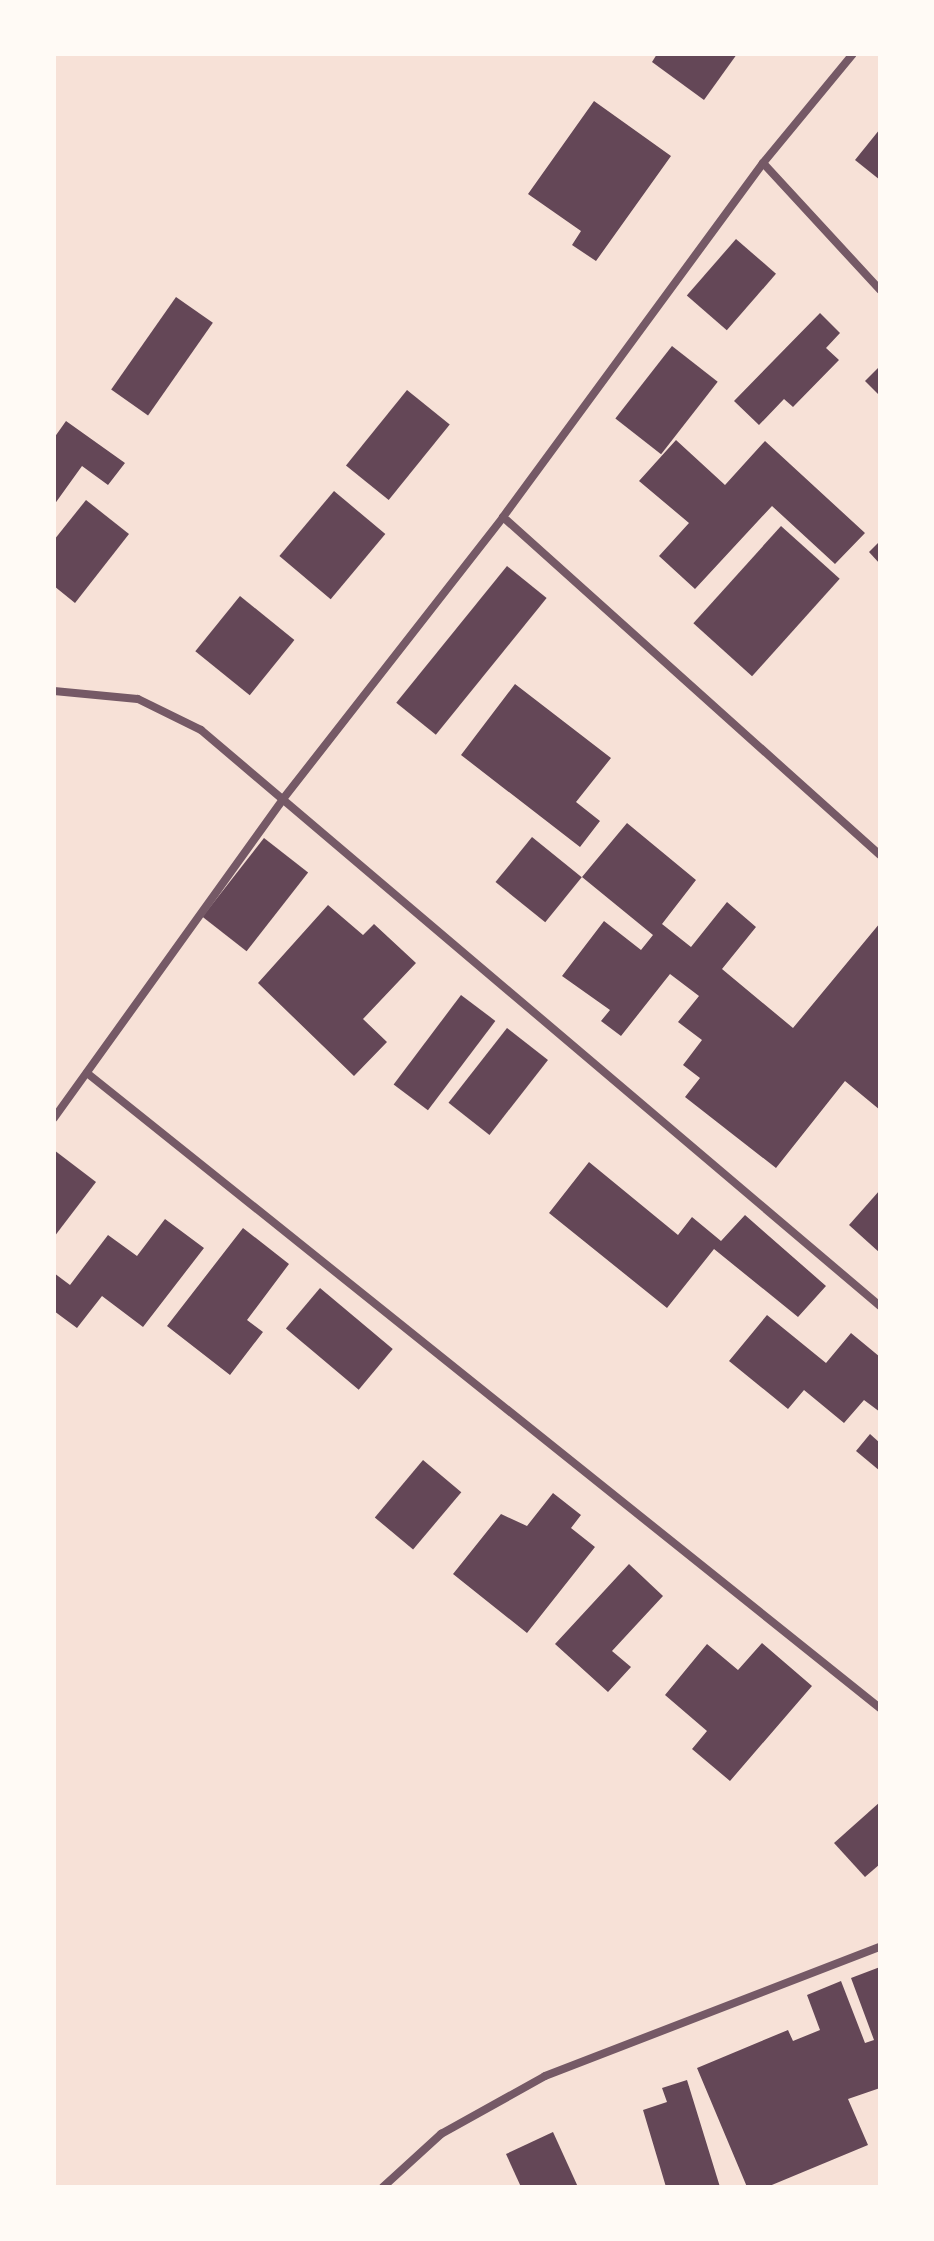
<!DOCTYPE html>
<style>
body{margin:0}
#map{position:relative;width:934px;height:2241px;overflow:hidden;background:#f7e1d7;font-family:"Libre Baskerville",serif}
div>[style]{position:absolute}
.building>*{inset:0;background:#644757;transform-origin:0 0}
.minor>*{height:8px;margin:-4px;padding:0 4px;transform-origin:4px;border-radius:4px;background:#755966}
span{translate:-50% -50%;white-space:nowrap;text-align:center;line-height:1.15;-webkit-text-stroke:8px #fffaf5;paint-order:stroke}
.frame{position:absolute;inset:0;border:56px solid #fffaf5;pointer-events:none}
</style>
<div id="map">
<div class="building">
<i style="clip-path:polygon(657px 54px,737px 54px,704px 100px,652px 62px)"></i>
<i style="clip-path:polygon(594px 101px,671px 156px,596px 261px,572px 245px,581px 231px,528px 194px)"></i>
<i style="clip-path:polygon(880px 129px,880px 180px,855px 160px)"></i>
<i style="left:736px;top:239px;width:53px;height:75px;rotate:41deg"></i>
<i style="left:176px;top:297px;width:45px;height:113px;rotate:35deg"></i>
<i style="clip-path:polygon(820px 313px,840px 333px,826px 348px,839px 360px,793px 407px,784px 399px,759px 425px,734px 401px)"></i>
<i style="left:672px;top:346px;width:58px;height:92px;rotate:38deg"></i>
<i style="clip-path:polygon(880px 366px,880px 396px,865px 381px)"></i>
<i style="left:407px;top:390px;width:55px;height:97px;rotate:39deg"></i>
<i style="clip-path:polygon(66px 421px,125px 463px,108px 485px,82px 466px,54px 505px,54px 438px)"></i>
<i style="clip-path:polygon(676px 440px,725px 485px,765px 441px,865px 533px,835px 564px,772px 506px,695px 589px,659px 556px,689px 523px,639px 481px)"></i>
<i style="left:334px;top:491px;width:67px;height:85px;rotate:40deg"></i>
<i style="clip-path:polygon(86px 500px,129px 534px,75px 603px,54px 586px,54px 540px)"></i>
<i style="left:781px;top:526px;width:79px;height:131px;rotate:42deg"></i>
<i style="clip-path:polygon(880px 541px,880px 564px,869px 552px)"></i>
<i style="left:507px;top:566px;width:51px;height:176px;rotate:39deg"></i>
<i style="left:240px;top:596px;width:70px;height:71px;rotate:39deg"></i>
<i style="clip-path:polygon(515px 684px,611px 758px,576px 802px,600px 821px,580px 847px,461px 755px)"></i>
<i style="clip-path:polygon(627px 823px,696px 880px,662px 924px,691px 947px,727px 902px,756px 927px,722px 969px,793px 1028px,880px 923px,880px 1110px,845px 1081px,776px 1168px,685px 1097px,700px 1078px,683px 1065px,702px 1040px,678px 1022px,699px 996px,670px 974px,621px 1036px,601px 1021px,610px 1010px,562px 976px,604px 921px,641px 950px,653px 935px,582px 877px)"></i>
<i style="left:532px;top:837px;width:64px;height:58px;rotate:39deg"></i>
<i style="left:264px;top:838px;width:56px;height:100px;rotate:38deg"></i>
<i style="clip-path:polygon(328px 905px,363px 935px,374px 924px,416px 963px,363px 1019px,387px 1042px,354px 1076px,258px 983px)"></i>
<i style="left:461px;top:995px;width:43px;height:112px;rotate:37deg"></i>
<i style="left:507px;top:1028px;width:52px;height:95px;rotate:38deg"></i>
<i style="clip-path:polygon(54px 1150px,96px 1182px,54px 1237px)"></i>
<i style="clip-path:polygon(589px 1162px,678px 1235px,692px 1217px,721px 1241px,745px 1215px,826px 1286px,798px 1317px,714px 1249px,667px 1308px,549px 1213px)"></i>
<i style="clip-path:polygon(880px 1190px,880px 1253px,849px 1225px)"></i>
<i style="clip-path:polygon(165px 1219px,204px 1248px,143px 1327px,102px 1296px,77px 1328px,54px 1311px,54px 1273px,70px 1285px,108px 1235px,137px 1256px)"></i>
<i style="clip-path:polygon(243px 1228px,289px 1264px,247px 1320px,263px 1332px,230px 1375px,167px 1326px)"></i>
<i style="left:320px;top:1288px;width:95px;height:53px;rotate:40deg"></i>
<i style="clip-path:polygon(767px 1315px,826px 1363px,851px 1333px,880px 1357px,880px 1412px,864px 1400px,844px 1423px,804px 1390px,788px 1409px,729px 1361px)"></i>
<i style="clip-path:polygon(870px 1434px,880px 1443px,880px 1471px,856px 1451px)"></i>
<i style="left:423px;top:1460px;width:50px;height:75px;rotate:40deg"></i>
<i style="clip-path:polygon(553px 1493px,581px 1515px,571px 1528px,595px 1547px,527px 1633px,453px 1574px,501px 1514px,527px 1526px)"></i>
<i style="clip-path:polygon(629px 1564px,663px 1596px,612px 1651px,631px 1667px,608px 1692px,555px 1644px)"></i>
<i style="clip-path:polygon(762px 1643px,812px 1686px,730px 1781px,692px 1749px,707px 1731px,665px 1695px,707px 1644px,738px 1670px)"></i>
<i style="clip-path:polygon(880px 1802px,880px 1864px,865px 1877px,834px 1843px)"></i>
<i style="clip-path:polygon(880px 1967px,880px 2088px,848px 2099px,868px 2145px,767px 2187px,747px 2187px,697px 2068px,788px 2030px,793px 2041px,820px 2030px,807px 1995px,841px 1981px,865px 2043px,874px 2040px,851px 1978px)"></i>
<i style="clip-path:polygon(687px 2080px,720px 2187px,666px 2187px,643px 2110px,667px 2102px,662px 2088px)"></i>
<i style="clip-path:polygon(553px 2132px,578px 2187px,521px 2187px,506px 2154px)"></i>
</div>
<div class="minor">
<i style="left:763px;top:163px;width:173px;rotate:47.3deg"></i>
<i style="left:503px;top:517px;width:506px;rotate:41.88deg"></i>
<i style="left:54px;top:691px;width:84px;rotate:5.4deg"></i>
<i style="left:138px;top:699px;width:70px;rotate:26.2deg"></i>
<i style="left:201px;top:730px;width:890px;rotate:40.31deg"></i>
<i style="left:87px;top:1073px;width:1016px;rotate:38.69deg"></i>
<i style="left:54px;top:1118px;width:393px;rotate:-54.3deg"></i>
<i style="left:283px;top:799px;width:358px;rotate:-52deg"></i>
<i style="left:503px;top:517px;width:439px;rotate:-53.7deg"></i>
<i style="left:763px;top:163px;width:141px;rotate:-50.5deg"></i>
<i style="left:383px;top:2187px;width:79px;rotate:-42.4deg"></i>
<i style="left:441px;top:2134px;width:119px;rotate:-29.1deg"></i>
<i style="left:545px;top:2076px;width:359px;rotate:-21.1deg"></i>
</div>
<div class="frame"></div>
</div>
